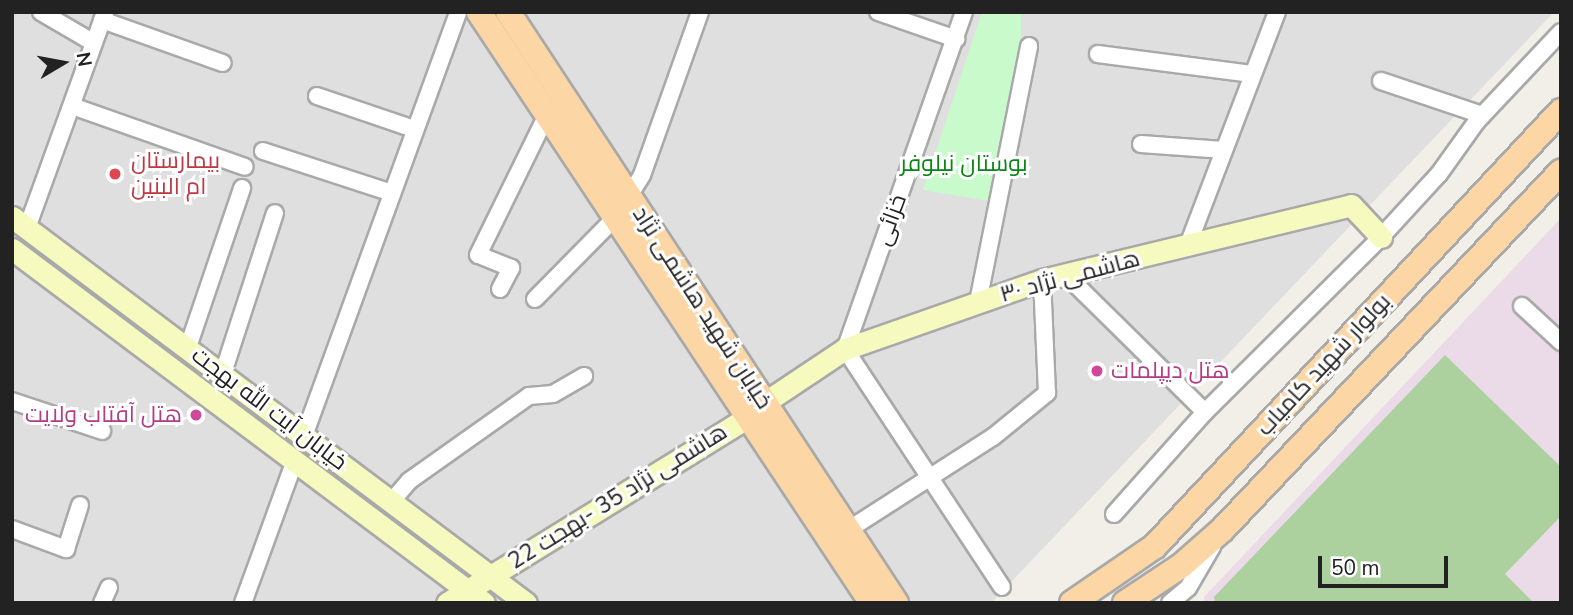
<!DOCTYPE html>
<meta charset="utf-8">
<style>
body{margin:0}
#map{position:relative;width:1573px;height:615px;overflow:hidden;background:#f2efe9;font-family:"Nunito Sans",Cairo,sans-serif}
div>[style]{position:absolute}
.residential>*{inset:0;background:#e0dfdf}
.industrial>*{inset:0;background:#ebdbe8}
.forest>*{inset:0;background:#add19e}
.park>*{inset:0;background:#c8facc}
.roads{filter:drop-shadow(2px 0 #a9a9a9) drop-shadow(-2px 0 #a9a9a9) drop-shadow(0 2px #a9a9a9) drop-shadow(0 -2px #a9a9a9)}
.street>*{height:16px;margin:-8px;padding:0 8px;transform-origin:8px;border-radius:8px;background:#fff}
.secondary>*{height:21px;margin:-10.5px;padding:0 10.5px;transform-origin:10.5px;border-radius:10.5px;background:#f7fabf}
.primary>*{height:24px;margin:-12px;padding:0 12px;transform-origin:12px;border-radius:12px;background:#fcd6a4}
.dots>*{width:19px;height:19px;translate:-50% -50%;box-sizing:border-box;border:4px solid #fff;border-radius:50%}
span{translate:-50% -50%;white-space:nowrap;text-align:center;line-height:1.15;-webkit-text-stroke:6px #fff;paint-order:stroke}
.health-label{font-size:23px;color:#be3a42}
.left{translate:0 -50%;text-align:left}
.park-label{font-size:23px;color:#0c8416}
.street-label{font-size:23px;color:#222}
.hotel-label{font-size:23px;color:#b23c85}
.right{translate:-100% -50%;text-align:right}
.frame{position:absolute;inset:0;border:14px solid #222;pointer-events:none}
.north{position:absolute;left:28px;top:28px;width:70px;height:70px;-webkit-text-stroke:5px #fff;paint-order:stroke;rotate:80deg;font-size:19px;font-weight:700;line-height:28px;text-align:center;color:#222}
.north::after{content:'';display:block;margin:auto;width:24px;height:32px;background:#222;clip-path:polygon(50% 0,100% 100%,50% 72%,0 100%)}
.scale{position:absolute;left:1318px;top:556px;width:130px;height:32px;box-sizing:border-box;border:4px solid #222;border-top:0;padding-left:9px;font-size:21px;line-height:24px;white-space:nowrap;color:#222;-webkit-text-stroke:5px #fff;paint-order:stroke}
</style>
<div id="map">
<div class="residential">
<i style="clip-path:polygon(12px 12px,1554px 12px,991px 603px,12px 603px)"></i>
</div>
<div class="industrial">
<i style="clip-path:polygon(1561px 218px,1561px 603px,1205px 603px,1204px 597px)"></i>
</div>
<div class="forest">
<i style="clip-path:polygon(1445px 355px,1561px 467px,1561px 516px,1505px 574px,1534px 603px,1215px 603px,1214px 597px)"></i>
</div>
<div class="park">
<i style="clip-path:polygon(982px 12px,1021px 12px,1021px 47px,989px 201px,923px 190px)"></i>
</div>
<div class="roads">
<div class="street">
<i style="left:41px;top:12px;width:61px;rotate:30.3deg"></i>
<i style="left:878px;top:12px;width:83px;rotate:19.1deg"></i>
<i style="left:964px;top:12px;width:357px;rotate:109.4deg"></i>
<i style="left:845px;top:349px;width:285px;rotate:56.6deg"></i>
<i style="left:102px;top:20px;width:128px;rotate:19.6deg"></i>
<i style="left:1098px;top:54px;width:155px;rotate:7.4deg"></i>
<i style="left:1381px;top:81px;width:107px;rotate:18.6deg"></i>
<i style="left:317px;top:96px;width:102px;rotate:18.8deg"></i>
<i style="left:72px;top:106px;width:183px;rotate:19.4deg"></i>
<i style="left:1141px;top:144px;width:83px;rotate:4.1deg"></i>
<i style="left:263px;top:151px;width:136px;rotate:18deg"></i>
<i style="left:629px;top:196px;width:25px;rotate:-58deg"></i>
<i style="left:642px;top:175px;width:173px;rotate:-70.4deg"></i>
<i style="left:27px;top:228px;width:230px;rotate:-70.1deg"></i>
<i style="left:1188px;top:245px;width:249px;rotate:-69.1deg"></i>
<i style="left:1066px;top:275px;width:195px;rotate:44.6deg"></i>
<i style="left:500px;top:289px;width:24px;rotate:-62deg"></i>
<i style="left:511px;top:268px;width:35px;rotate:-158deg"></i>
<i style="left:478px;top:255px;width:156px;rotate:-63.8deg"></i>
<i style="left:535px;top:299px;width:114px;rotate:-45.4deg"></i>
<i style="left:978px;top:302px;width:261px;rotate:-78.7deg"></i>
<i style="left:1522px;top:306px;width:53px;rotate:42.7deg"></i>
<i style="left:188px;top:347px;width:168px;rotate:-71.2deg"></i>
<i style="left:223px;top:373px;width:168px;rotate:-72deg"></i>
<i style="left:12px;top:401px;width:95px;rotate:18.4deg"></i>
<i style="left:304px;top:436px;width:451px;rotate:-70deg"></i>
<i style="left:391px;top:502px;width:28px;rotate:-49deg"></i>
<i style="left:409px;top:481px;width:147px;rotate:-35.3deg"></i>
<i style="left:529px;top:396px;width:24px;rotate:-5deg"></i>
<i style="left:553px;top:394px;width:36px;rotate:-30deg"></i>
<i style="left:1114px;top:514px;width:137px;rotate:-48.3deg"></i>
<i style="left:1205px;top:412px;width:248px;rotate:-44.8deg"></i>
<i style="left:1381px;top:237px;width:86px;rotate:-47.4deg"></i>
<i style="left:1439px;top:174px;width:65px;rotate:-54.4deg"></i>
<i style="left:1477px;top:121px;width:122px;rotate:-46.7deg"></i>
<i style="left:12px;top:529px;width:58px;rotate:20.3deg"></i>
<i style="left:66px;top:549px;width:46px;rotate:-72.3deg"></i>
<i style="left:848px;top:530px;width:172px;rotate:-32.7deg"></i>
<i style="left:993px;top:437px;width:70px;rotate:-39.2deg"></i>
<i style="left:1047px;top:393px;width:113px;rotate:-92.5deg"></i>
<i style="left:102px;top:603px;width:17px;rotate:-66deg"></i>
<i style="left:243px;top:603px;width:152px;rotate:-70deg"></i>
<i style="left:1170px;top:603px;width:23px;rotate:-40deg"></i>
<i style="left:1188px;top:588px;width:48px;rotate:-59.7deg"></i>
</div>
<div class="secondary">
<i style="left:12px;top:217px;width:643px;rotate:36.91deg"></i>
<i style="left:12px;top:249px;width:590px;rotate:36.87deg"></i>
<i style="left:764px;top:403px;width:97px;rotate:-33.7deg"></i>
<i style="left:845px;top:349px;width:209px;rotate:-19.3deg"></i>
<i style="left:1042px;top:280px;width:318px;rotate:-13.6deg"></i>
<i style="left:1351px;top:205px;width:44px;rotate:46.8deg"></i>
<i style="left:447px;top:603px;width:352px;rotate:-31.7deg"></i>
</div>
<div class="primary">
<i style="left:479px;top:12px;width:710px;rotate:56.38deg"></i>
<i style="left:508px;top:12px;width:707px;rotate:56.71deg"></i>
<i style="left:1072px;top:603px;width:101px;rotate:-34.5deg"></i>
<i style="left:1155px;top:546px;width:595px;rotate:-46.97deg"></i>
<i style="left:1125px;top:603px;width:67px;rotate:-33.5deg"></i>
<i style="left:1181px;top:566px;width:56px;rotate:-41.4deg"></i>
<i style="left:1223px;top:529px;width:492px;rotate:-46.6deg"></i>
</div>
</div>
<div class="dots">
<i style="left:115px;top:174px;background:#e0444e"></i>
<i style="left:1097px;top:371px;background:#d1479c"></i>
<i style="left:196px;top:415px;background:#d1479c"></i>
</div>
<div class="health-label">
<span class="left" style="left:131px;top:174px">بیمارستان<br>ام البنین</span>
</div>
<div class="park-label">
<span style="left:964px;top:164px">بوستان نیلوفر</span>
</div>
<div class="street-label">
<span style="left:891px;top:220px;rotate:-70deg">خزائی</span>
<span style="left:1070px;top:277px;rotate:-15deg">هاشمی نژاد ۳۰</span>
<span style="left:702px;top:308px;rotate:57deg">خیابان شهید هاشمی نژاد</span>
<span style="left:1324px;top:365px;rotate:-47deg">بولوار شهید کامیاب</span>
<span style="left:269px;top:409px;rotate:37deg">خیابان آیت الله بهجت</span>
<span style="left:618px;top:497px;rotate:-32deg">هاشمی نژاد 35 -بهجت 22</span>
</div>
<div class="hotel-label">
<span class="left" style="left:1111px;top:371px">هتل دیپلمات</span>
<span class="right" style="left:182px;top:415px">هتل آفتاب ولایت</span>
</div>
<div class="frame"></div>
<div class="north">N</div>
<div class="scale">50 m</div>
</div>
